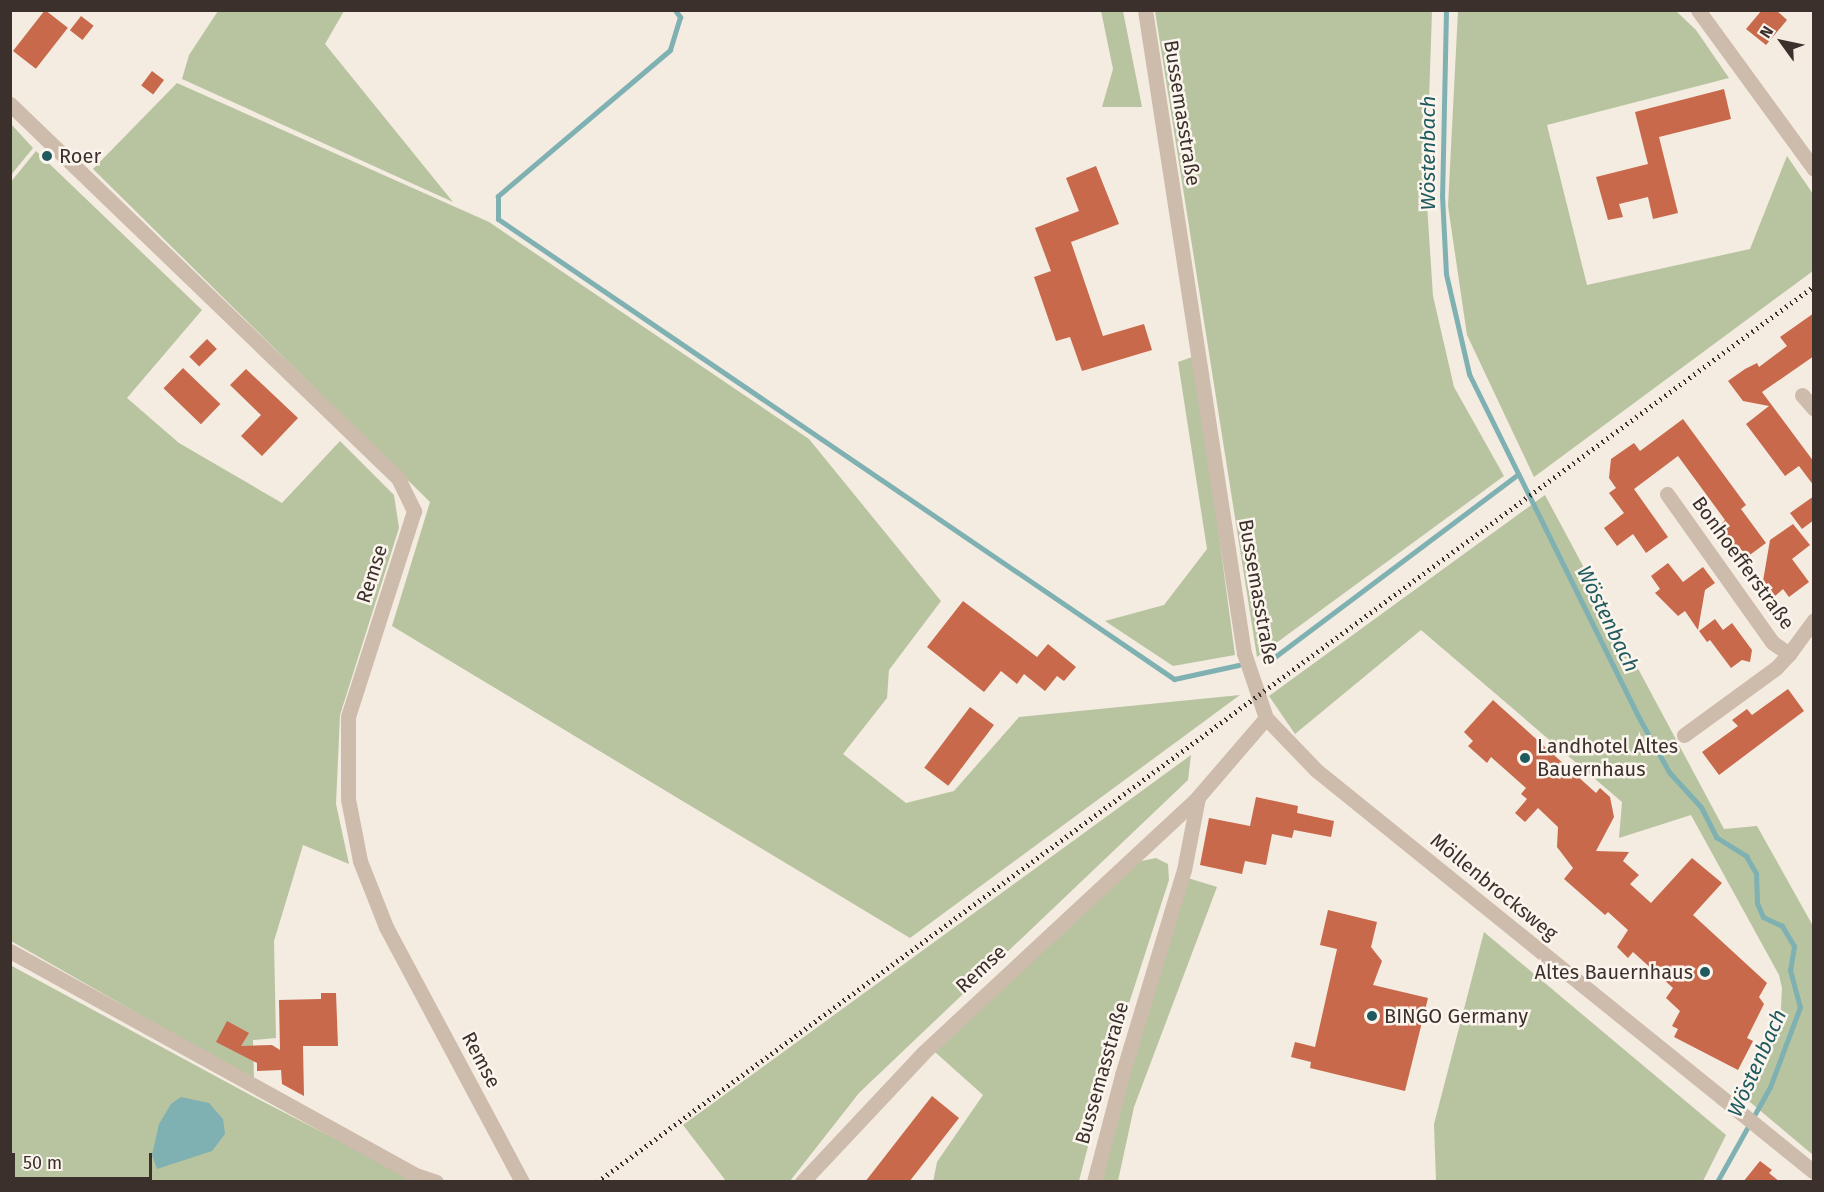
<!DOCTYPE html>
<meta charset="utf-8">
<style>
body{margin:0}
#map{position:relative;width:1824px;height:1192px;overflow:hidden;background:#f4ebe1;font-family:"Fira Sans",sans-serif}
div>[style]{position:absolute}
.green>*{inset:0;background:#b8c4a0}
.water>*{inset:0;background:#7fb0b2}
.stream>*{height:5px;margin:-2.5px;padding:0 2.5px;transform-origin:2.5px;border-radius:2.5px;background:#7fb0b2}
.building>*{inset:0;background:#c8694b;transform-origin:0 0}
.minor>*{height:15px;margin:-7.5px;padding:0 7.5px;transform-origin:7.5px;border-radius:7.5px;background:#cdbbac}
.rail>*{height:4.5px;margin-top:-2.25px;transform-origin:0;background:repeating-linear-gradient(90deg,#3b302b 0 1.5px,transparent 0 6px)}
.dots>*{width:16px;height:16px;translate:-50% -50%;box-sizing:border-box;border:3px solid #fbf5ee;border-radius:50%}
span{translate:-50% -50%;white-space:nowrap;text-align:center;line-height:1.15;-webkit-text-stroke:5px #fbf5ee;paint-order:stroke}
.street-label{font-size:20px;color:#3b302b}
.poi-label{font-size:20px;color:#3b302b}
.left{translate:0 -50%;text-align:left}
.right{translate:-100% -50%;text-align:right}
.water-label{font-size:21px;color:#1f5a5e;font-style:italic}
.frame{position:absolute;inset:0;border:12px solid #3b302b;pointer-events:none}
.north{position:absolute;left:1752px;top:12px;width:60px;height:60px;-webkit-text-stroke:4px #fbf5ee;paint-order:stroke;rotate:303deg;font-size:16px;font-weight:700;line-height:24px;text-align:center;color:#3b302b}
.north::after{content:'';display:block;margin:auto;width:21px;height:27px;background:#3b302b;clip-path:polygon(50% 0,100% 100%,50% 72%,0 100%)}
.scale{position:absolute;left:12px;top:1153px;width:140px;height:27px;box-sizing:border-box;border:3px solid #3b302b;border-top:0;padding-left:8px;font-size:18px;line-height:21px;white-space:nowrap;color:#3b302b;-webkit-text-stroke:4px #fbf5ee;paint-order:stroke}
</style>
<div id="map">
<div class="green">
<i style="clip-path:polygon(218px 11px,344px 11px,325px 44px,453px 202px,182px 79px,189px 55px)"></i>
<i style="clip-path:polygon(1101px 11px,1123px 11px,1142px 107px,1102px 107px,1113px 69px)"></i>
<i style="clip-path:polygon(1155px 11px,1432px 11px,1426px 189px,1433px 296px,1454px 387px,1504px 476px,1257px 657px)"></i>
<i style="clip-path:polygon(1458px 11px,1676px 11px,1696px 30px,1729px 78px,1547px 125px,1587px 285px,1750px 249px,1787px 156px,1813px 194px,1813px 271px,1534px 477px,1467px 335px,1448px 206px)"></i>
<i style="clip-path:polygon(177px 83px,489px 222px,809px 439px,941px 601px,889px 670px,887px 698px,843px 754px,906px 803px,954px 791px,1019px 717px,1240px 695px,910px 938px,392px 626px,430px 502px,93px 169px)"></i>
<i style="clip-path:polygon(11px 124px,33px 148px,11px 175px)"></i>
<i style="clip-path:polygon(36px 151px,202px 310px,127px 398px,179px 443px,282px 503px,340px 441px,394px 495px,399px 528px,340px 715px,336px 804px,349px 864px,303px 845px,274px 941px,276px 1038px,253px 1040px,254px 1080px,11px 941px,10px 183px)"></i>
<i style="clip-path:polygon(1195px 356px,1235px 655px,1173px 666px,1105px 621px,1164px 605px,1207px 549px,1178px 362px)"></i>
<i style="clip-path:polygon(1545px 495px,1724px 829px,1757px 826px,1813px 926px,1813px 1155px,1744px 1097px,1780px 1028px,1782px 988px,1779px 975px,1691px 815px,1619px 838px,1622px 802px,1421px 630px,1295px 734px,1269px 696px)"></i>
<i style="clip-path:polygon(1191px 755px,1188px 780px,859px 1093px,790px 1181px,726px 1181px,683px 1125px)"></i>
<i style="clip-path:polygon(1156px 858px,1168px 864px,1169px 880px,1109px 1065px,1079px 1181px,933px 1182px,937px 1162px,983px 1095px,935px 1052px,1137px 862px)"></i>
<i style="clip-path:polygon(1188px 878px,1217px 887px,1134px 1107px,1118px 1181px,1102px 1182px,1137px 1043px)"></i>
<i style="clip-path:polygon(1484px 932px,1726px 1135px,1703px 1181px,1436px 1181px,1434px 1124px)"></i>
<i style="clip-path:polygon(10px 965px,258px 1099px,417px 1181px,11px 1181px)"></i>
</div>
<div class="water">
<i style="clip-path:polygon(181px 1097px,209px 1103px,223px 1119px,225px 1134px,212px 1151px,157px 1169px,152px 1155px,159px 1124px,171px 1104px)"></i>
</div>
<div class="stream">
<i style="left:675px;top:10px;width:9px;rotate:54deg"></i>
<i style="left:680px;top:17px;width:34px;rotate:107deg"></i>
<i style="left:670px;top:50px;width:226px;rotate:139.7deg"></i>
<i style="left:498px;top:196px;width:23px;rotate:90deg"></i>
<i style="left:498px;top:219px;width:818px;rotate:34.23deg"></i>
<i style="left:1174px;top:679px;width:66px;rotate:-12.3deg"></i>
<i style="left:1446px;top:10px;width:185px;rotate:91.2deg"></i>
<i style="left:1442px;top:195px;width:79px;rotate:87.1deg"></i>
<i style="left:1446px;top:274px;width:103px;rotate:77deg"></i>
<i style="left:1469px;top:374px;width:381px;rotate:63.7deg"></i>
<i style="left:1638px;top:716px;width:64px;rotate:61deg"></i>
<i style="left:1669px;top:772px;width:47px;rotate:47.6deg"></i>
<i style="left:1701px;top:807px;width:34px;rotate:63deg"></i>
<i style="left:1716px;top:837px;width:36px;rotate:32deg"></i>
<i style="left:1746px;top:856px;width:20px;rotate:60deg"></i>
<i style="left:1756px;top:873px;width:30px;rotate:88deg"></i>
<i style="left:1757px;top:903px;width:15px;rotate:67deg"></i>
<i style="left:1763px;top:917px;width:21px;rotate:25deg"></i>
<i style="left:1782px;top:926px;width:23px;rotate:59deg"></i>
<i style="left:1794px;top:946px;width:24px;rotate:99deg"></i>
<i style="left:1790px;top:970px;width:38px;rotate:75deg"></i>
<i style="left:1800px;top:1007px;width:85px;rotate:110.6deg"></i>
<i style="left:1770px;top:1087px;width:109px;rotate:119.2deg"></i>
<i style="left:1272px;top:659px;width:308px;rotate:-36.9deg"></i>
</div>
<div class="building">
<i style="left:45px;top:10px;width:29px;height:52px;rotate:38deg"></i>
<i style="clip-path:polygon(1762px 10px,1776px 10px,1787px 20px,1766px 45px,1746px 29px)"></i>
<i style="left:81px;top:16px;width:16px;height:18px;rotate:38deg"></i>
<i style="left:152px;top:71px;width:15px;height:18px;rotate:37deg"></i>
<i style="clip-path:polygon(1724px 89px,1731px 119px,1659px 137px,1678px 213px,1653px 219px,1648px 197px,1619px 204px,1623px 217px,1608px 220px,1596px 177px,1648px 164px,1635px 112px)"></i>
<i style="clip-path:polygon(1096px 166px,1119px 224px,1071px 242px,1103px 336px,1144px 324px,1152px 350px,1082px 371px,1070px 337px,1056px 341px,1034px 277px,1051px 271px,1035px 228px,1079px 211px,1066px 178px)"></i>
<i style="clip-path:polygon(1814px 313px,1814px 356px,1762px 392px,1814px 462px,1814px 486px,1799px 466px,1785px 476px,1746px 424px,1769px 406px,1743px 401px,1728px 381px,1745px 369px,1757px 363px,1759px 367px,1787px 346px,1780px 337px)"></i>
<i style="left:207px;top:339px;width:14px;height:25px;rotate:45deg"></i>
<i style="left:183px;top:368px;width:52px;height:28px;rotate:44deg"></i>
<i style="clip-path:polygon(246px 369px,298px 418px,262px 456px,241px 436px,261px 415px,230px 385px)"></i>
<i style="clip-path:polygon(1683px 419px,1746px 505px,1741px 509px,1766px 543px,1747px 557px,1738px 561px,1721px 540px,1716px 530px,1725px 520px,1678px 456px,1634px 489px,1668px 537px,1646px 553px,1633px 534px,1617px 546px,1604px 528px,1624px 513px,1609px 493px,1616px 488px,1609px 478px,1611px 459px,1634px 443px,1640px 451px)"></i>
<i style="clip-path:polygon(1814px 496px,1814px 520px,1802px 529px,1790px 513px)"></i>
<i style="clip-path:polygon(1793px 524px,1810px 545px,1792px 559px,1809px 582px,1789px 597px,1783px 589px,1775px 596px,1767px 595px,1762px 587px,1770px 540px)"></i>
<i style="clip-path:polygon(1668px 563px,1683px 582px,1703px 567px,1715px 583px,1705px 590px,1698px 630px,1685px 611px,1678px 616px,1655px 593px,1660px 589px,1651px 576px)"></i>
<i style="clip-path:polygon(963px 601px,1037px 657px,1048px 644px,1076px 667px,1064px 681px,1057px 676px,1045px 691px,1024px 674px,1017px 684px,1001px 671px,984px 692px,927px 647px)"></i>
<i style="clip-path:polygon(1715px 619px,1723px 630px,1732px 623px,1752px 650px,1750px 662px,1742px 660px,1731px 668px,1710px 640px,1707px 642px,1699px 631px)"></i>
<i style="clip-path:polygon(1788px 689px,1804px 711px,1719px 775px,1702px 752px,1738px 726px,1732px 720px,1747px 709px,1752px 715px)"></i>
<i style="clip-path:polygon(1493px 700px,1596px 793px,1600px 788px,1610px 797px,1614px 817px,1596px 851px,1629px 852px,1623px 861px,1639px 875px,1630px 884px,1651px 903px,1692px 858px,1722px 883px,1693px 915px,1767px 983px,1759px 997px,1764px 1004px,1747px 1038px,1753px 1041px,1738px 1070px,1674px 1037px,1678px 1029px,1672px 1026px,1680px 1011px,1666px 998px,1673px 988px,1633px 952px,1628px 958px,1617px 947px,1628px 930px,1608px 912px,1605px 915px,1564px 879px,1573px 868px,1557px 847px,1558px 827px,1538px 808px,1525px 822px,1515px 813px,1527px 799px,1521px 794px,1526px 788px,1491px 757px,1487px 763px,1468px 746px,1473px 741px,1464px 732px)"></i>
<i style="left:970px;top:707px;width:30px;height:76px;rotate:37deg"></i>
<i style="clip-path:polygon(1256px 797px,1298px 806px,1297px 813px,1334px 821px,1331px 837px,1294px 830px,1292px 838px,1272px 834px,1266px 865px,1245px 861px,1242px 874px,1200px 865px,1209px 818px,1250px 826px)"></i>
<i style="clip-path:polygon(1328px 910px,1377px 922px,1371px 947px,1382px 961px,1373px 985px,1428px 998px,1405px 1091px,1310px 1068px,1311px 1062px,1291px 1057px,1295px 1042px,1315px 1047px,1337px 949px,1320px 945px)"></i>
<i style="clip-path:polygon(321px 993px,336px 993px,338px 1046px,303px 1046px,304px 1096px,282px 1084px,281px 1070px,257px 1071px,257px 1063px,216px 1042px,227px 1021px,249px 1033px,241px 1046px,272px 1045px,280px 1050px,279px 1000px,321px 999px)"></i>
<i style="clip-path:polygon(932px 1096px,959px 1118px,909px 1182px,865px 1182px)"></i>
<i style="clip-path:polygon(1760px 1161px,1772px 1170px,1769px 1173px,1780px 1182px,1743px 1182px)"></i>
</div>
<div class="minor">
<i style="left:1145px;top:10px;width:651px;rotate:81.25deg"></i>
<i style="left:1244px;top:653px;width:69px;rotate:71.3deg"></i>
<i style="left:1266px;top:718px;width:72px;rotate:46.1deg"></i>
<i style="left:1316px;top:770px;width:640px;rotate:38.91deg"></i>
<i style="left:1698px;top:10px;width:197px;rotate:53.9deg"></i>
<i style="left:10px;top:104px;width:539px;rotate:43.95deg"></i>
<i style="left:398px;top:478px;width:37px;rotate:64deg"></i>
<i style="left:414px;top:511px;width:216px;rotate:107.8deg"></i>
<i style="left:348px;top:717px;width:82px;rotate:90deg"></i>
<i style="left:348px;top:799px;width:63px;rotate:79deg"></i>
<i style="left:360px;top:861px;width:71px;rotate:68.5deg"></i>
<i style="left:386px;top:927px;width:289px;rotate:61.9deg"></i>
<i style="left:1802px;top:395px;width:18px;rotate:49deg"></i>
<i style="left:1667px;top:494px;width:181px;rotate:54.6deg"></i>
<i style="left:1772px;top:642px;width:21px;rotate:35deg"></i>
<i style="left:1789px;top:654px;width:42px;rotate:-53.7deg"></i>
<i style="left:1684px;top:735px;width:114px;rotate:-36.1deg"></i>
<i style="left:1776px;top:668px;width:19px;rotate:-47deg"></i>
<i style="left:10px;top:951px;width:466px;rotate:28.9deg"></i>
<i style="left:418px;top:1176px;width:19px;rotate:18deg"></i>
<i style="left:802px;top:1182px;width:178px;rotate:-46.8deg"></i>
<i style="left:924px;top:1052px;width:374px;rotate:-42.9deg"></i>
<i style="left:1198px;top:797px;width:104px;rotate:-49.3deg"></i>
<i style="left:1094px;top:1182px;width:111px;rotate:-75.3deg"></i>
<i style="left:1122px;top:1075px;width:214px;rotate:-73.2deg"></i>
<i style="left:1184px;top:870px;width:74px;rotate:-79.1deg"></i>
</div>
<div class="rail">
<i style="left:597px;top:1182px;width:1511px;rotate:-36.36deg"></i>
</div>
<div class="dots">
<i style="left:47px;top:156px;background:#1f5a5e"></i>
<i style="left:1525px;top:758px;background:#1f5a5e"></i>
<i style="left:1705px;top:972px;background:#1f5a5e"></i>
<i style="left:1372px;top:1016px;background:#1f5a5e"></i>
</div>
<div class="street-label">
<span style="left:1182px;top:113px;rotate:81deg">Bussemasstraße</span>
<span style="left:1743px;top:563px;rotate:54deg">Bonhoefferstraße</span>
<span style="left:372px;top:574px;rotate:-72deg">Remse</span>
<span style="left:1258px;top:592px;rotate:80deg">Bussemasstraße</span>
<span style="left:1494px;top:887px;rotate:39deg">Möllenbrocksweg</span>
<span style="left:981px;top:969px;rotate:-43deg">Remse</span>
<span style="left:481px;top:1060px;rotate:62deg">Remse</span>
<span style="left:1102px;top:1073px;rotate:-74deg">Bussemasstraße</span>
</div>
<div class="poi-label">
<span class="left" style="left:59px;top:156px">Roer</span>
<span class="left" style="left:1537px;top:758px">Landhotel Altes<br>Bauernhaus</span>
<span class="right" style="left:1693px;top:972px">Altes Bauernhaus</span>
<span class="left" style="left:1384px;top:1016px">BINGO Germany</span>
</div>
<div class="water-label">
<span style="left:1428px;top:153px;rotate:-90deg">Wöstenbach</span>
<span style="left:1608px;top:619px;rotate:64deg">Wöstenbach</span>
<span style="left:1757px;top:1063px;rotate:-66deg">Wöstenbach</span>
</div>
<div class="frame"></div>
<div class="north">N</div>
<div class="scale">50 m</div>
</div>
